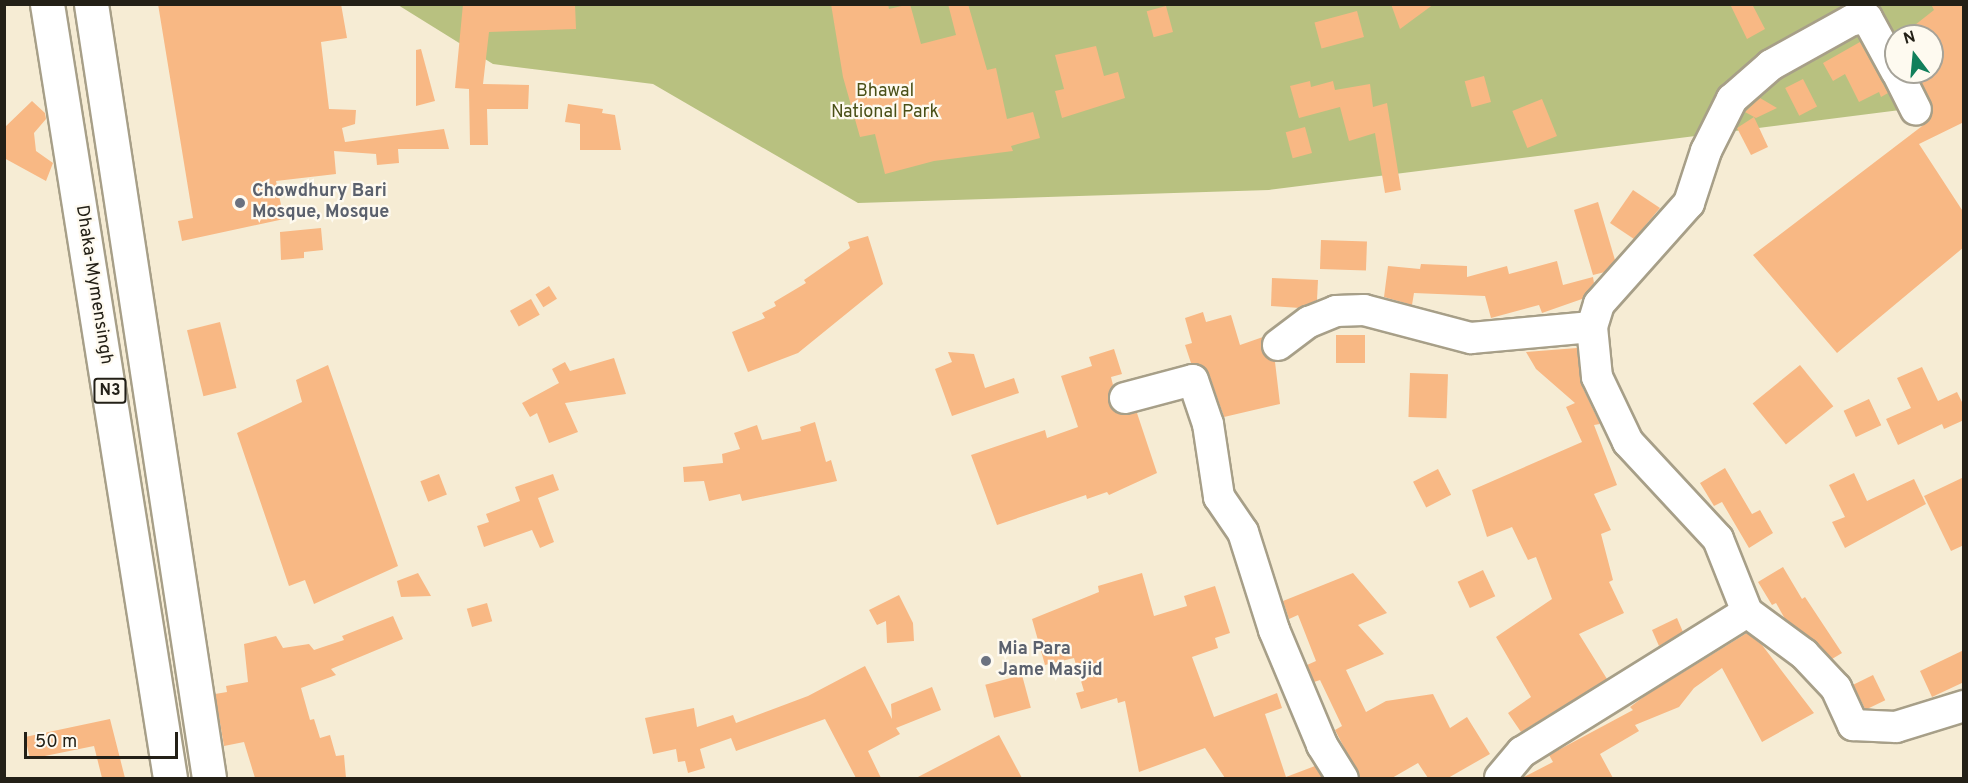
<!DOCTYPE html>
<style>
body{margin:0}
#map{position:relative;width:1968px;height:783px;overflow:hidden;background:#f6ecd4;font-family:Overpass,sans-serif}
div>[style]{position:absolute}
.green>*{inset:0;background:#b8c180}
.building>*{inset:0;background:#f8b884;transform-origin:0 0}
.roads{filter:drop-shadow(2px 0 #a79f88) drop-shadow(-2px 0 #a79f88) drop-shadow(0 2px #a79f88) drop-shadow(0 -2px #a79f88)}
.minor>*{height:30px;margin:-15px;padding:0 15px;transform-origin:15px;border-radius:15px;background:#fff}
.highway>*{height:33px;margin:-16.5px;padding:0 16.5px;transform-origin:16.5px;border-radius:16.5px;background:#fff}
.dots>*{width:16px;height:16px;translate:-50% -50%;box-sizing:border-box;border:3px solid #fefaf0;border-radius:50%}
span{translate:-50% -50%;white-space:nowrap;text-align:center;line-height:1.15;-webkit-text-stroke:4.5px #fefaf0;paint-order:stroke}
.shield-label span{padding:2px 4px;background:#fefaf0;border:2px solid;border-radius:4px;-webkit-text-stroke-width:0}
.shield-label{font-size:16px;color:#232017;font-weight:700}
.park-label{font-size:18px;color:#4a5017}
.worship-label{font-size:18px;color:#5b616d;font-weight:700}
.left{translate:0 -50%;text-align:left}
.street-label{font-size:18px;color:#232017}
.frame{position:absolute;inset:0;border:6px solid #232017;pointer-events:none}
.north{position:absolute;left:1884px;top:24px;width:60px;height:60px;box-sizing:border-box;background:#fefaf0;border:2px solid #a6a399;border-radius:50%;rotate:344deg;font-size:16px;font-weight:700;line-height:24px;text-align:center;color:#232017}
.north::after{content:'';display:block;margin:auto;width:21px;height:27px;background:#117f5b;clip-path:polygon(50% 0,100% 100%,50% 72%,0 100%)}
.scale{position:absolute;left:24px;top:732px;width:154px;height:27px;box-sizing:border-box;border:3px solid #232017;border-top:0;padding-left:8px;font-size:18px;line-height:21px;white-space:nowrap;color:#232017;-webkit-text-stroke:4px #fefaf0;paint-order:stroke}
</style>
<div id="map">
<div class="green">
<i style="clip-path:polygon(evenodd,398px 5px,1963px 5px,1963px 95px,1916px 108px,1269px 190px,858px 203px,653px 84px,493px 64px,398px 5px,1896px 36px,1932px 36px,1932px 72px,1896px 72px,1896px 36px)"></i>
</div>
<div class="building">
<i style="clip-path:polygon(158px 4px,341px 4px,347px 38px,321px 42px,329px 109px,356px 110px,355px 124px,342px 128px,345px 142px,444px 129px,449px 149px,398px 149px,399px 163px,377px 165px,376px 154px,334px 151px,336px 174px,276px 181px,284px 219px,182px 241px,178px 221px,193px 218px)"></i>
<i style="clip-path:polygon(463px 4px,575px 4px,576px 29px,489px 32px,483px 84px,529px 85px,528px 109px,487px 109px,488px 145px,470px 145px,469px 89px,455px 88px)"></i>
<i style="clip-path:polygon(831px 4px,888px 4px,889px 9px,910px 4px,921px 44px,956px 35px,948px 4px,968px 4px,987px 70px,996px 68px,1007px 119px,1033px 112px,1040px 138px,1011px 146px,1013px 151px,934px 161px,885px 174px,875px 134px,860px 137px,843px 77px)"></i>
<i style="clip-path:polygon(1391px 4px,1434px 4px,1400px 29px)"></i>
<i style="clip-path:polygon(1730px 4px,1752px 4px,1765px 29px,1747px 39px)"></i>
<i style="clip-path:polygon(1931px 4px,1964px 4px,1964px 122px,1919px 144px,1964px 213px,1964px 247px,1837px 353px,1753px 255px,1930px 120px,1932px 103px,1916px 72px,1932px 72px,1932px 36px,1901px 36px,1934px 10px)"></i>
<i style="left:1166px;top:6px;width:27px;height:20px;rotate:75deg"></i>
<i style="left:1357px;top:11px;width:27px;height:44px;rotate:75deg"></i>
<i style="clip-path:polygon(1860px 42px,1888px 93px,1881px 97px,1879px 92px,1859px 102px,1845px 74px,1833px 81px,1823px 63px)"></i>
<i style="clip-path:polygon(1096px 46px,1104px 76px,1118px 72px,1125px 98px,1062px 118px,1055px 91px,1064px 89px,1055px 55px)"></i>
<i style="clip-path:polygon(421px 49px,435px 101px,416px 106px,416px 50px)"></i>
<i style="left:1484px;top:76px;width:27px;height:20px;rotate:75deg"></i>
<i style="left:1803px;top:79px;width:31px;height:20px;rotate:63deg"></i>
<i style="clip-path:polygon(1310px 81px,1311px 87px,1333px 81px,1335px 90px,1370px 84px,1373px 107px,1387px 103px,1401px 190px,1385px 193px,1375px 133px,1349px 141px,1340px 107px,1299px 118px,1290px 86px)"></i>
<i style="clip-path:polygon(1760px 98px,1777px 108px,1756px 118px,1745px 112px)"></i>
<i style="left:1542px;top:99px;width:40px;height:32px;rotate:68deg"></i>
<i style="clip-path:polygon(32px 101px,45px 113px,46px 119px,34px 133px,36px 151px,53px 163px,46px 181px,4px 158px,4px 128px)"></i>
<i style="clip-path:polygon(568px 104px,603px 109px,602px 113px,615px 115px,621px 150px,580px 150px,580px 124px,565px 122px)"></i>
<i style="clip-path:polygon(1754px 117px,1768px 147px,1751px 155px,1737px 128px)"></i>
<i style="left:1305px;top:127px;width:27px;height:20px;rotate:75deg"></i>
<i style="clip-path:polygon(1633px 190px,1660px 208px,1634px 239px,1610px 223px)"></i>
<i style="clip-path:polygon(1598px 202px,1615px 260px,1605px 272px,1593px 275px,1574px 210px)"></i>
<i style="clip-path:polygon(321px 228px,323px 250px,304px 252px,304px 258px,281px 260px,280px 232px)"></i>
<i style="clip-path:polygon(868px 236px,883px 284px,798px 353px,748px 372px,732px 332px,765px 318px,762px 313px,776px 306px,774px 302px,806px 283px,804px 280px,850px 248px,848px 242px)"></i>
<i style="left:1321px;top:240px;width:46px;height:29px;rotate:2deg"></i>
<i style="clip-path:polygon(1557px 261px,1563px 285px,1593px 277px,1594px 283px,1582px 299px,1542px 313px,1539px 305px,1491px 318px,1485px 296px,1414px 293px,1412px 305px,1384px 297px,1388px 266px,1420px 269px,1421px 264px,1467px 266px,1467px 277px,1507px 266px,1509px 274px)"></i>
<i style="clip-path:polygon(1272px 278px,1318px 280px,1317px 300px,1300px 308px,1271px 306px)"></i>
<i style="left:549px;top:286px;width:15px;height:16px;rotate:58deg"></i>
<i style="left:531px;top:299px;width:18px;height:24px;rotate:61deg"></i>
<i style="clip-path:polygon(1203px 312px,1206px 322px,1231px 315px,1240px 345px,1263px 337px,1264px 355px,1275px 362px,1280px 404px,1224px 417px,1209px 374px,1204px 367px,1191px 363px,1185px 345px,1192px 343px,1185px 318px)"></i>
<i style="left:220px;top:322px;width:68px;height:34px;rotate:76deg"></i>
<i style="left:1365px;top:335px;width:28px;height:29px;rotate:90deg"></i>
<i style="clip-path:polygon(1577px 348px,1581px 384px,1600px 424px,1594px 425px,1617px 485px,1594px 494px,1611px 530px,1601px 534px,1613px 580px,1609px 582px,1624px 613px,1579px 634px,1607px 679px,1521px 732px,1508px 713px,1531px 697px,1496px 637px,1552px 599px,1536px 557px,1528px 560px,1512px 527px,1487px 537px,1472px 490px,1582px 442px,1566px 407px,1575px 403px,1536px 369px,1526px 352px)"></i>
<i style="clip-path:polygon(1114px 349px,1122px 374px,1111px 377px,1113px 385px,1109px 403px,1120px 414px,1137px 413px,1157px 473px,1109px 495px,1107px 492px,1087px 499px,1086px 495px,997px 525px,971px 455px,1045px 430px,1047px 438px,1078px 427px,1061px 376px,1092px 366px,1089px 357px)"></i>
<i style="clip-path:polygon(948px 352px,974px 354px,985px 388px,1014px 378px,1019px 393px,952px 416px,935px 369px,952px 362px)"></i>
<i style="clip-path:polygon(614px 358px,626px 394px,565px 403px,578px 432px,549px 443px,537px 413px,530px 417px,522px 403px,559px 383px,552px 369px,565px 362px,570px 371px)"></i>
<i style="clip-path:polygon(328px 365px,398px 566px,314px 604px,305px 580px,289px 586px,237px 433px,302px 402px,296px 380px)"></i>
<i style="left:1800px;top:365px;width:53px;height:61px;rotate:51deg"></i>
<i style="clip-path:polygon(1922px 367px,1938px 401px,1957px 392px,1964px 406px,1964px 420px,1944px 429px,1942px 424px,1898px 445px,1886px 419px,1911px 408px,1897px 378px)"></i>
<i style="left:1410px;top:373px;width:38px;height:44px;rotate:2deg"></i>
<i style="left:1869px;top:399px;width:29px;height:28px;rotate:65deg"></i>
<i style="clip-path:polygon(815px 422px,826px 462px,831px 460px,837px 481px,742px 501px,740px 494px,709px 501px,704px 481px,684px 482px,683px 467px,723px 463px,722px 454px,740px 449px,734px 433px,757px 425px,762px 440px,801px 431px,800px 427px)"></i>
<i style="clip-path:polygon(1725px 468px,1752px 514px,1760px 510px,1773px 533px,1749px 548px,1722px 502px,1714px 506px,1700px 483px)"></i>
<i style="left:1438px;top:469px;width:29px;height:28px;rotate:63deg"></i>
<i style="clip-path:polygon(1854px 473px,1867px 501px,1914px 479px,1926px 504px,1845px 548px,1832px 522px,1845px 517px,1829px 485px)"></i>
<i style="left:439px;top:474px;width:22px;height:20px;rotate:69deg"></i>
<i style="clip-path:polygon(553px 474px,559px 490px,538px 498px,554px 542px,540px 548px,532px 530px,484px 547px,477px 526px,489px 522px,486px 514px,520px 501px,515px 487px)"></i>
<i style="clip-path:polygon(1964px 477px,1964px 545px,1951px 551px,1924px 496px)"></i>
<i style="clip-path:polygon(1783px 567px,1802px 599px,1805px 597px,1842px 653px,1832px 659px,1785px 619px,1776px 603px,1772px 605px,1758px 582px)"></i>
<i style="left:1483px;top:570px;width:29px;height:28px;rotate:65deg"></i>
<i style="clip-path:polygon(418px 573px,431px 596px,401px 597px,397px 581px)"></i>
<i style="clip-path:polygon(1142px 573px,1154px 616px,1187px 606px,1184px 596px,1215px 586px,1230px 633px,1215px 638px,1218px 648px,1192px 657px,1214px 717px,1277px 693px,1282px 708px,1265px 714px,1286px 777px,1315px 766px,1323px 778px,1225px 778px,1205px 748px,1139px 772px,1125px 701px,1118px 703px,1117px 698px,1081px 709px,1076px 693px,1084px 691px,1074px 658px,1045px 665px,1032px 619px,1099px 592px,1098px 586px)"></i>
<i style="clip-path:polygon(1353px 573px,1387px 613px,1358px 625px,1384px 654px,1346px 670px,1366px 712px,1386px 701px,1433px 694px,1450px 728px,1467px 717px,1490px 754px,1448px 778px,1428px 778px,1418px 763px,1392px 778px,1360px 778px,1335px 730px,1342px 726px,1320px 680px,1314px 682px,1307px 665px,1316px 661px,1298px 615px,1289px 619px,1283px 601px)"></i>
<i style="clip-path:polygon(899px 595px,913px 623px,914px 641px,887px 643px,886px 621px,877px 625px,869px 610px)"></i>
<i style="left:487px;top:603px;width:19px;height:21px;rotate:74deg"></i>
<i style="clip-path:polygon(393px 616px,403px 639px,331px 669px,336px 675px,301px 688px,310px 720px,314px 719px,320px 738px,330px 735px,336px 756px,344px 755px,346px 778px,255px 778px,244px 742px,224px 746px,215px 694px,227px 692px,226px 686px,248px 682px,244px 644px,276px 636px,283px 648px,309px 644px,314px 650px,344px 640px,342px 636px)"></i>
<i style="clip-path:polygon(1677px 618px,1683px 632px,1659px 646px,1652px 630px)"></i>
<i style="clip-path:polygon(1747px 633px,1762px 645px,1814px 713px,1762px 742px,1722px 668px,1694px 688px,1679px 707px,1635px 725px,1639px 731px,1600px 754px,1613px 778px,1522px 778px,1553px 762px,1549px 755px,1633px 710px,1630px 707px,1646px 695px)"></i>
<i style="clip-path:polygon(1964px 650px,1964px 682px,1932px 697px,1920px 671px)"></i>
<i style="clip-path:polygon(865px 666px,892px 719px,891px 704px,932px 687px,941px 710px,896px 728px,900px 734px,868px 751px,881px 778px,856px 778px,825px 719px,736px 751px,731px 738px,700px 749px,705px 768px,688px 773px,685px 761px,678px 762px,676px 749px,653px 754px,645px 718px,694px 708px,697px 727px,733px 715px,736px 723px,808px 696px)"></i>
<i style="left:1022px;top:675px;width:34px;height:38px;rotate:75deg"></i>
<i style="left:1873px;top:675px;width:28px;height:22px;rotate:64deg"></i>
<i style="clip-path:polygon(110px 719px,125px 778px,102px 778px,94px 746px,30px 759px,25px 737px)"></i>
<i style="clip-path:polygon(999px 735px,1022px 778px,916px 778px)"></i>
</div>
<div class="roads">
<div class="minor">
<i style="left:1896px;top:71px;width:60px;rotate:-118.7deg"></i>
<i style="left:1867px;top:18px;width:15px;rotate:172deg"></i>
<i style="left:1852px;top:20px;width:93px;rotate:150.9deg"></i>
<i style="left:1771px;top:65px;width:52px;rotate:138.9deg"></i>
<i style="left:1732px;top:99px;width:58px;rotate:116.6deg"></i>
<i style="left:1706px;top:151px;width:55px;rotate:108.1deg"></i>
<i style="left:1689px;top:203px;width:135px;rotate:131.7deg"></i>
<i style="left:1599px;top:304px;width:24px;rotate:107deg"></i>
<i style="left:1592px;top:327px;width:50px;rotate:84.3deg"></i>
<i style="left:1597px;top:377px;width:72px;rotate:64.5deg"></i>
<i style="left:1628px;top:442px;width:132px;rotate:47.1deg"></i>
<i style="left:1718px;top:539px;width:79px;rotate:68.3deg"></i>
<i style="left:1747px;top:612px;width:71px;rotate:36.4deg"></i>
<i style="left:1804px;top:654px;width:47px;rotate:46.7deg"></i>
<i style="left:1836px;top:688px;width:41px;rotate:65.3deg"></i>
<i style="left:1853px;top:725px;width:43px;rotate:2.7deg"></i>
<i style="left:1896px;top:727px;width:71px;rotate:-17.2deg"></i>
<i style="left:1897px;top:72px;width:42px;rotate:63.4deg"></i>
<i style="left:1278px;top:345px;width:39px;rotate:-37deg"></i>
<i style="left:1309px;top:322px;width:29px;rotate:-22deg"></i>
<i style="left:1336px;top:311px;width:28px;rotate:-2deg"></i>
<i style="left:1364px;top:310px;width:111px;rotate:14.7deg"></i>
<i style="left:1471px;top:338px;width:121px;rotate:-5.2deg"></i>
<i style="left:1125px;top:398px;width:70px;rotate:-14.8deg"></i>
<i style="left:1193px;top:380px;width:46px;rotate:71.2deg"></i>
<i style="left:1208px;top:424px;width:74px;rotate:81.4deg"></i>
<i style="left:1219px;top:497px;width:42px;rotate:55.6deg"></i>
<i style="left:1243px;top:532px;width:103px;rotate:72.4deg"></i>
<i style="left:1274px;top:630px;width:125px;rotate:67.3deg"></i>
<i style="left:1322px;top:745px;width:39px;rotate:58deg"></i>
<i style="left:1500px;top:778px;width:34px;rotate:-50deg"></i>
<i style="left:1522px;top:752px;width:265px;rotate:-31.9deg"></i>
</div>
<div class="highway">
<i style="left:47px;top:4px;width:784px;rotate:80.97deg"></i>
<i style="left:91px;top:4px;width:783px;rotate:81.33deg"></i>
</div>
</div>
<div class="dots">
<i style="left:240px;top:203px;background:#6b7280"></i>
<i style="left:986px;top:661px;background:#6b7280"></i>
</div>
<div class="shield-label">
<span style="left:110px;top:391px">N3</span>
</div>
<div class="park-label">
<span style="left:885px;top:103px">Bhawal<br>National Park</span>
</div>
<div class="worship-label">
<span class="left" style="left:252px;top:203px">Chowdhury Bari<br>Mosque, Mosque</span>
<span class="left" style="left:998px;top:661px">Mia Para<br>Jame Masjid</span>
</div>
<div class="street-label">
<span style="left:93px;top:285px;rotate:81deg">Dhaka-Mymensingh</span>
</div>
<div class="frame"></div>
<div class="north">N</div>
<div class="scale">50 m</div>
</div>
